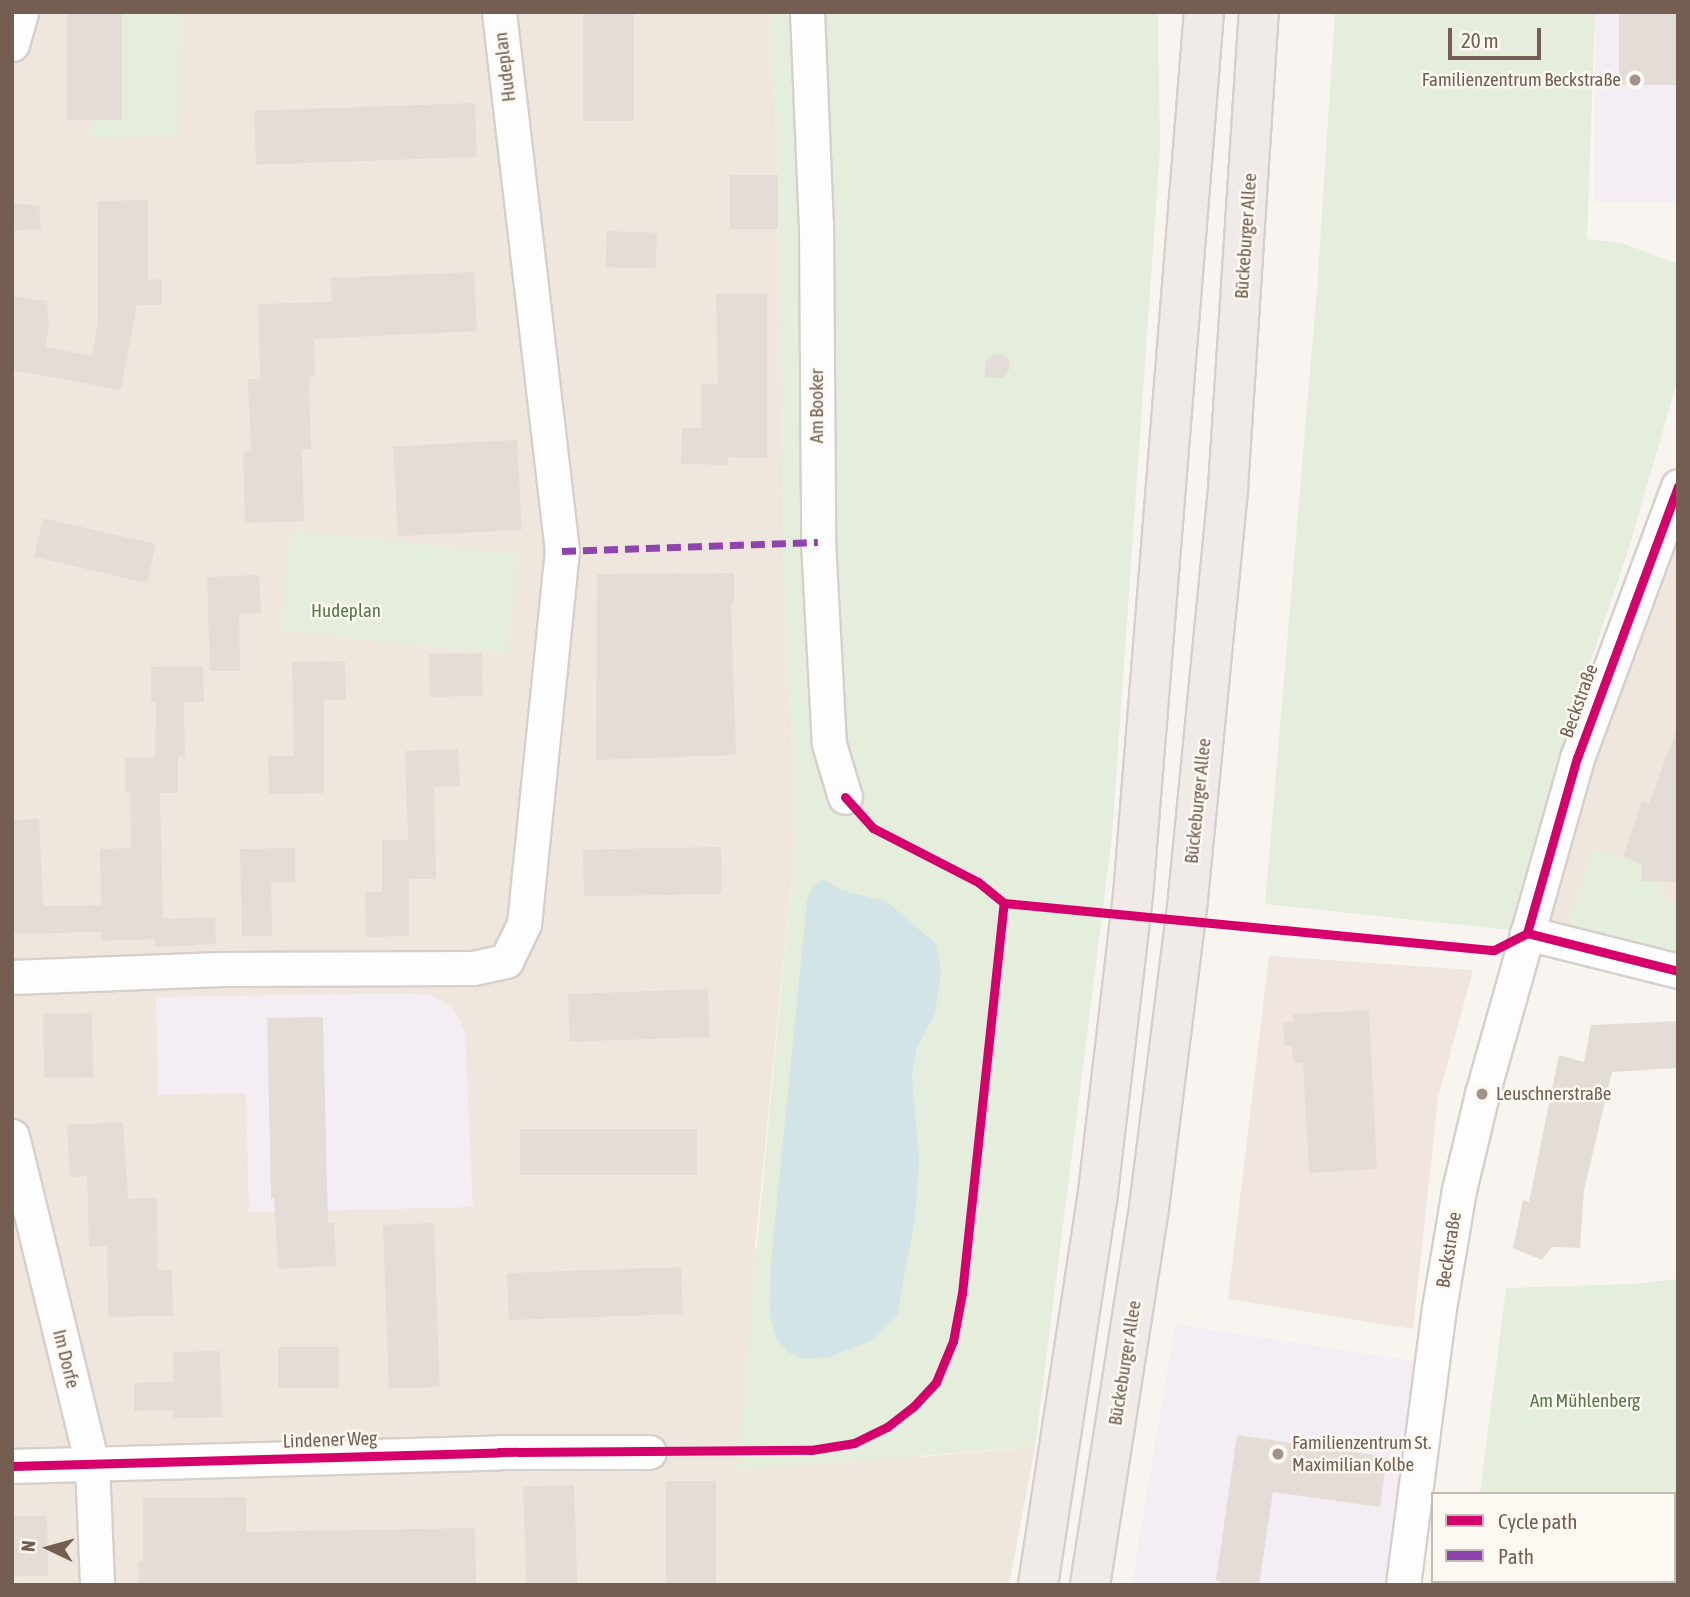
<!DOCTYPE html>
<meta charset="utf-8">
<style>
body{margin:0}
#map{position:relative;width:1690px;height:1597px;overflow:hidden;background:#f8f4f0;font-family:"Asap Condensed",sans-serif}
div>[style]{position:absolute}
.residential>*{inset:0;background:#efe7de}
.commercial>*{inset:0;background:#f1e5df}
.education>*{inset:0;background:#f5edf4;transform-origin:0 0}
.green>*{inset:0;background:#e5eddc;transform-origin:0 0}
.water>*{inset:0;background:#d2e4e6}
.building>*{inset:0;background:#e4ddd7;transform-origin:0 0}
.roads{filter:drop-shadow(2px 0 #d5d0cb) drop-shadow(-2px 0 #d5d0cb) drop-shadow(0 2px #d5d0cb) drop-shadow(0 -2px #d5d0cb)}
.street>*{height:33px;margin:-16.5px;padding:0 16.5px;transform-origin:16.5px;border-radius:16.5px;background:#fefdfd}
.highway>*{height:38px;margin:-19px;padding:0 19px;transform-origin:19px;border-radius:19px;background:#f0ebe8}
.quiet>*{height:7px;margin-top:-3.5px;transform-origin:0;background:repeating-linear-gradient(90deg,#8e44ad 0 14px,transparent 0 21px)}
.cycleway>*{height:9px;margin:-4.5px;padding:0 4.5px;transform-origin:4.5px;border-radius:4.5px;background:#d6006c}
.dots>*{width:19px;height:19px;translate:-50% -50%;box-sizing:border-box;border:4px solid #fdf9f2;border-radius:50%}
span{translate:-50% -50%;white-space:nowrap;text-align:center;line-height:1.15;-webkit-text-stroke:5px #fdf9f2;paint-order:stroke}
.street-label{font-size:19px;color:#735e51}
.poi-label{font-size:19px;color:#735e51}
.right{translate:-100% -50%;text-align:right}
.left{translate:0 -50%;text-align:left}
.park-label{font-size:19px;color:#57784b}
.frame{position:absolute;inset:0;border:14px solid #735e51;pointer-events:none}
.legend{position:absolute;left:1431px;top:1492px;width:245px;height:91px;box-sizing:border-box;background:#fdf9f2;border:2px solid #c6bbb2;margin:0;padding:9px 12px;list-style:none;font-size:21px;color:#735e51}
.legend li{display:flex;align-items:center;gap:14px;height:35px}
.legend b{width:35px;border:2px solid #c6bbb2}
.north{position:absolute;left:14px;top:1513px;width:70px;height:70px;-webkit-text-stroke:5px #fdf9f2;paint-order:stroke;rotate:275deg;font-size:19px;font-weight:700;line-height:28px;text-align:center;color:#735e51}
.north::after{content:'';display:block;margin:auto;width:24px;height:32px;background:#735e51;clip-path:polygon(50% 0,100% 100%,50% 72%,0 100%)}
.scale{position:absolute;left:1448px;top:28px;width:93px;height:32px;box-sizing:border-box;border:4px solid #735e51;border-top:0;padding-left:9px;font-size:21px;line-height:24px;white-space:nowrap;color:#735e51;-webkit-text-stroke:5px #fdf9f2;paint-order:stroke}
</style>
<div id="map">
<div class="residential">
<i style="clip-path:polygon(12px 12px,769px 12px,778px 175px,783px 536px,795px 843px,755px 1248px,919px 1457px,1035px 1447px,1009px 1585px,12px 1585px)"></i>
<i style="clip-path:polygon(1678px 530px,1678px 960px,1548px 924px,1592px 767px)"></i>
</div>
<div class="commercial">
<i style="clip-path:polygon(1269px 956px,1473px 970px,1438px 1098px,1413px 1329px,1228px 1299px)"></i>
</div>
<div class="education">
<i style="left:1595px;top:12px;width:83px;height:190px"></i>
<i style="clip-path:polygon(411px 993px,430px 995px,452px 1007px,465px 1031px,473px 1207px,249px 1212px,246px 1093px,158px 1095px,156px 997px)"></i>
<i style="clip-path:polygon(1175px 1324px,1414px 1361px,1389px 1585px,1132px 1585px)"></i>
</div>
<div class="green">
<i style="clip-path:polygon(122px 12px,182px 12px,178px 134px,91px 140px,90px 130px)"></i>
<i style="clip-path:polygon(769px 12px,1158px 12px,1160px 149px,1112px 836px,1035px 1447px,736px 1470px,795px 843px,783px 536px,778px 175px)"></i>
<i style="clip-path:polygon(1335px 12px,1595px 12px,1587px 239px,1622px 243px,1678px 264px,1678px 379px,1627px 554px,1560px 752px,1509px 930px,1265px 904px,1317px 289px)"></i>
<i style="left:518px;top:554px;width:101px;height:228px;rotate:96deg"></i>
<i style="clip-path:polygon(1592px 849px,1642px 864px,1643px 881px,1662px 882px,1661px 899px,1678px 899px,1678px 953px,1568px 923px)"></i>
<i style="clip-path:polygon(1678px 1279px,1678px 1585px,1468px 1585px,1469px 1581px,1674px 1581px,1674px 1494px,1480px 1494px,1506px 1288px,1635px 1284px)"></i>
</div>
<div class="water">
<i style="clip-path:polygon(824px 879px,840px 890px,886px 901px,936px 944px,941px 971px,935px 1014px,916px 1049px,912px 1077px,919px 1159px,915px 1218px,897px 1316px,870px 1341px,830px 1357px,803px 1359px,788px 1352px,776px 1338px,770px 1315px,771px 1259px,807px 901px,812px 888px)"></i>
</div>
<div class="building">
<i style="left:67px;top:12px;width:55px;height:108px"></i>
<i style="left:583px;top:12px;width:51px;height:109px"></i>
<i style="left:1619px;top:12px;width:59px;height:73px"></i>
<i style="left:475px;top:103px;width:54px;height:221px;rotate:88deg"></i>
<i style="left:730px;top:175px;width:48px;height:54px"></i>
<i style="clip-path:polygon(148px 200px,148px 280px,162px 279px,162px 305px,137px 305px,121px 390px,12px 370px,12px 296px,47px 301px,49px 326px,45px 347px,92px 356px,98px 322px,98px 201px)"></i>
<i style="clip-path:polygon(12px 204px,39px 205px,41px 229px,12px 231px)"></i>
<i style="left:607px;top:231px;width:50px;height:36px;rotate:2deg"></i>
<i style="clip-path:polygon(474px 272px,477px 331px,314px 339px,315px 377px,309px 377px,311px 449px,302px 450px,304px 521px,245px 523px,243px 452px,251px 451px,248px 379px,260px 379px,258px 304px,332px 302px,330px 278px)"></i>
<i style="clip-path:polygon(767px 293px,767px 458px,728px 457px,728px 465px,681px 464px,682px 428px,701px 428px,701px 384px,718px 384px,716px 294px)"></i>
<i style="clip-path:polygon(1001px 354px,1010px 360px,1009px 370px,1003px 378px,985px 378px,985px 362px,992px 355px)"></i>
<i style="left:517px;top:440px;width:90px;height:124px;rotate:87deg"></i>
<i style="left:43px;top:518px;width:116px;height:40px;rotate:13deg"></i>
<i style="clip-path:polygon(734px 573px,734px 603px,731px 603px,736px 755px,596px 760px,597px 574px)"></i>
<i style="clip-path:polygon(259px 575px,261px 613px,239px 614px,240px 671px,210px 671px,207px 577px)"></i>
<i style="left:482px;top:653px;width:43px;height:53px;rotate:89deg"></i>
<i style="clip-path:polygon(345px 661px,346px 700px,324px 700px,324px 793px,269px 794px,268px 756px,294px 756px,292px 662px)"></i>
<i style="clip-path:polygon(203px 666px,204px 702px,184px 702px,185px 756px,178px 757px,178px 793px,160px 793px,163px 919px,215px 917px,216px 944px,155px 947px,155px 939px,102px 941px,101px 932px,12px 934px,12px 820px,39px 819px,43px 906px,101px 905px,100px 849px,131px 848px,130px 793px,125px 793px,125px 758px,155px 757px,156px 702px,151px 702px,151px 667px)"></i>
<i style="clip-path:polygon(1675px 733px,1678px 733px,1678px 882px,1642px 881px,1642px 864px,1623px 857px,1642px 801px,1649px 804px)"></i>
<i style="clip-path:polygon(458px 749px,460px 786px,434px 787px,436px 879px,409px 879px,409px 936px,366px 937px,365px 892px,382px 892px,382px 840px,408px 840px,405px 751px)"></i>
<i style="left:721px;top:847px;width:47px;height:138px;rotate:89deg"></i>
<i style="clip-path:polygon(295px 848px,295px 882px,271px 883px,272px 936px,242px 936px,240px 849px)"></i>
<i style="left:708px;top:989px;width:48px;height:140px;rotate:88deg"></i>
<i style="clip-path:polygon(1369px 1010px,1377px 1169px,1309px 1173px,1303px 1063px,1293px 1063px,1292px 1046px,1284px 1046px,1283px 1023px,1293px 1022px,1293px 1014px)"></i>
<i style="left:92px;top:1013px;width:64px;height:49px;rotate:89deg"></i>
<i style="clip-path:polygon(323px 1017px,328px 1223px,334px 1223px,336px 1266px,278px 1269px,274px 1198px,271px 1199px,267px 1018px)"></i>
<i style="clip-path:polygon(1678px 1021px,1678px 1068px,1612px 1072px,1584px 1190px,1580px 1248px,1552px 1247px,1542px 1260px,1513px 1248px,1523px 1200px,1529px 1202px,1559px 1055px,1584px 1062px,1591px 1025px)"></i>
<i style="clip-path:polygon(123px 1122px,128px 1199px,157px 1198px,158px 1270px,172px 1270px,173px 1316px,108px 1317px,107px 1246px,89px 1247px,87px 1176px,70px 1177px,67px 1125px)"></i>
<i style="left:520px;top:1129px;width:177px;height:46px"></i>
<i style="left:434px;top:1223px;width:164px;height:51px;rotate:88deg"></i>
<i style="left:681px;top:1267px;width:47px;height:174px;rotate:88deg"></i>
<i style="left:339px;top:1347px;width:41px;height:61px;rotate:90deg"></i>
<i style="clip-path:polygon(220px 1351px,222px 1417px,174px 1418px,174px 1410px,134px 1411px,134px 1383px,174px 1382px,173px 1352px)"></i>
<i style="clip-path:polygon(1237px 1435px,1387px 1457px,1380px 1507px,1273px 1492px,1259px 1585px,1227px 1585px,1216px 1580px)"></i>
<i style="left:666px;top:1481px;width:50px;height:104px"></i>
<i style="left:574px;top:1485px;width:100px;height:51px;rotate:88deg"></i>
<i style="clip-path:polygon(246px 1497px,246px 1532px,475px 1528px,476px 1583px,139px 1585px,138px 1561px,143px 1561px,143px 1498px)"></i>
<i style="left:47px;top:1516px;width:60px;height:35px;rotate:89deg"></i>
</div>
<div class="roads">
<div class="street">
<i style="left:807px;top:12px;width:211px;rotate:87.6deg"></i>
<i style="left:816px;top:223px;width:319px;rotate:89.6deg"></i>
<i style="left:818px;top:542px;width:202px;rotate:86.9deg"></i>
<i style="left:829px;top:744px;width:55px;rotate:73.2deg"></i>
<i style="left:12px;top:44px;width:33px;rotate:-74deg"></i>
<i style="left:1527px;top:933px;width:156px;rotate:14.1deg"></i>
<i style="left:12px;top:977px;width:209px;rotate:-2.2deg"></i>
<i style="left:221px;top:969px;width:252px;rotate:-0.2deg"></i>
<i style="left:473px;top:968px;width:34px;rotate:-12deg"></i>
<i style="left:506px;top:961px;width:41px;rotate:-64.1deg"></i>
<i style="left:524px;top:924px;width:375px;rotate:-84.2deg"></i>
<i style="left:562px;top:551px;width:543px;rotate:-96.67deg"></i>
<i style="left:12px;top:1136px;width:338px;rotate:76.3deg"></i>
<i style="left:92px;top:1464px;width:121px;rotate:87.6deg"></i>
<i style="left:12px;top:1466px;width:487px;rotate:-1.6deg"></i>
<i style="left:499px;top:1452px;width:150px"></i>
<i style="left:1403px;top:1585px;width:279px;rotate:-82.6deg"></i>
<i style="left:1439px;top:1308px;width:120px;rotate:-80.4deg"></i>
<i style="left:1459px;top:1190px;width:99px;rotate:-76.5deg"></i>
<i style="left:1482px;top:1094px;width:349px;rotate:-74.2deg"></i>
<i style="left:1577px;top:758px;width:290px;rotate:-69.6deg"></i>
</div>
<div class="highway">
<i style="left:1038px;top:1585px;width:389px;rotate:-81.3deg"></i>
<i style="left:1097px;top:1201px;width:307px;rotate:-83.3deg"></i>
<i style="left:1133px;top:896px;width:887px;rotate:-85.41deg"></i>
<i style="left:1090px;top:1585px;width:382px;rotate:-81.1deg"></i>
<i style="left:1149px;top:1208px;width:312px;rotate:-82.8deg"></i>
<i style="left:1188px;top:898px;width:412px;rotate:-84.4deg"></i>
<i style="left:1228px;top:488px;width:477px;rotate:-86.3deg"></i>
</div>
</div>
<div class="quiet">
<i style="left:562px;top:551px;width:256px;rotate:-2deg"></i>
</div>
<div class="cycleway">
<i style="left:845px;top:797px;width:42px;rotate:47.9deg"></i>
<i style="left:873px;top:828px;width:118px;rotate:27.2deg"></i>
<i style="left:978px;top:882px;width:33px;rotate:39deg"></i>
<i style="left:1527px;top:933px;width:182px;rotate:-74.1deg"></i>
<i style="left:1577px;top:758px;width:290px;rotate:-69.6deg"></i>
<i style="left:1527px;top:933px;width:156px;rotate:14.1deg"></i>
<i style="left:12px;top:1466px;width:487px;rotate:-1.6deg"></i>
<i style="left:499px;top:1452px;width:312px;rotate:-0.4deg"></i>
<i style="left:811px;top:1450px;width:44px;rotate:-9.2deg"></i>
<i style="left:854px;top:1443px;width:37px;rotate:-26deg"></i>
<i style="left:887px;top:1427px;width:33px;rotate:-38deg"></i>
<i style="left:913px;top:1407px;width:34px;rotate:-47deg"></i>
<i style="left:936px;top:1382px;width:44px;rotate:-67.5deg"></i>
<i style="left:953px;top:1341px;width:49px;rotate:-79.4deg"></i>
<i style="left:962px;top:1293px;width:392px;rotate:-83.9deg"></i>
<i style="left:1004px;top:903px;width:492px;rotate:5.5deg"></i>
<i style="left:1494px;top:950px;width:37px;rotate:-27deg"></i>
</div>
<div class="dots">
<i style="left:1635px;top:80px;background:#a29289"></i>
<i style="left:1482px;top:1094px;background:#a29289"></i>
<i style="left:1278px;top:1454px;background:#a29289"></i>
</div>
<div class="street-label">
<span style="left:505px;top:67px;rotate:-97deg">Hudeplan</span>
<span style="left:1246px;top:236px;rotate:-86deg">Bückeburger Allee</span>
<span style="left:817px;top:406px;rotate:-90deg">Am Booker</span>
<span style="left:1579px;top:701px;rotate:-70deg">Beckstraße</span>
<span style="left:1198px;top:801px;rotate:-84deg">Bückeburger Allee</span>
<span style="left:1449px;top:1250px;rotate:-81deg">Beckstraße</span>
<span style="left:66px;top:1359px;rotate:76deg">Im Dorfe</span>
<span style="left:1125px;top:1363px;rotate:-81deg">Bückeburger Allee</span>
<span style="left:330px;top:1440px;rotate:-2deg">Lindener Weg</span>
</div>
<div class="poi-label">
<span class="right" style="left:1621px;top:80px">Familienzentrum Beckstraße</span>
<span class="left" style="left:1496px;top:1094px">Leuschnerstraße</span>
<span class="left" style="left:1292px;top:1454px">Familienzentrum St.<br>Maximilian Kolbe</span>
</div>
<div class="park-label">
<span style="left:346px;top:611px">Hudeplan</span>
<span style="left:1585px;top:1401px">Am Mühlenberg</span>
</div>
<div class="frame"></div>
<ul class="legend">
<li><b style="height:9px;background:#d6006c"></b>Cycle path</li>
<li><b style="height:9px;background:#8e44ad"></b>Path</li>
</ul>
<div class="north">N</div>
<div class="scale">20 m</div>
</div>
